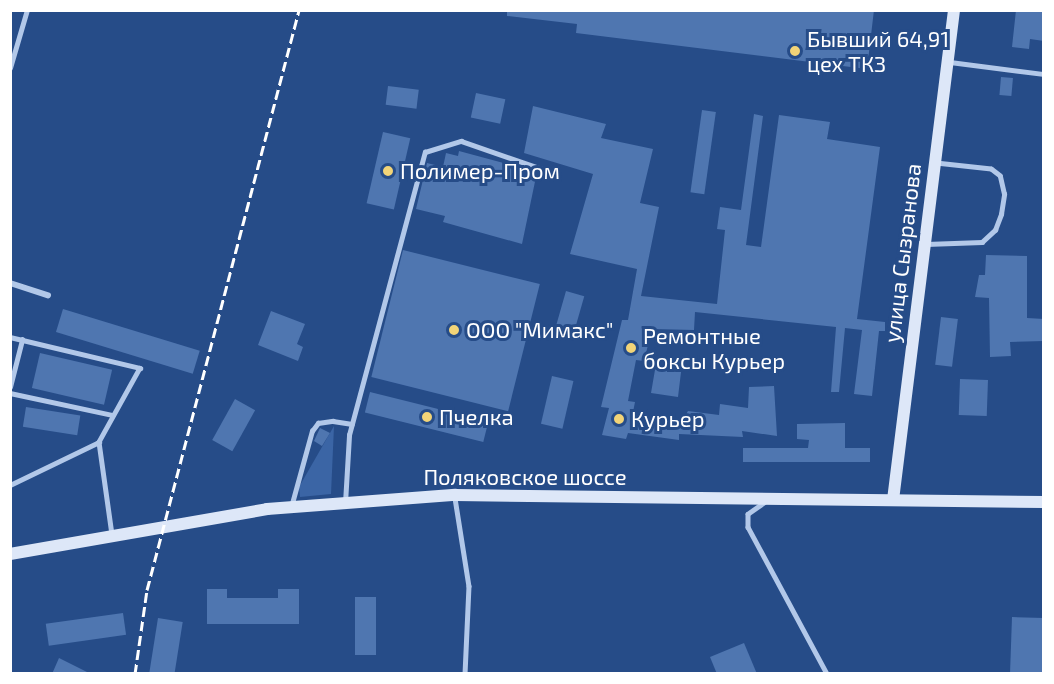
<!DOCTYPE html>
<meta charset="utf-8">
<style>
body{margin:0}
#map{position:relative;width:1054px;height:684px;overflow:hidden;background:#264c88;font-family:"Exo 2",sans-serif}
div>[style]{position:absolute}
.green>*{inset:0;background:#3b65a5}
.building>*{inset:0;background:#4f76b0;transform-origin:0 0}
.lane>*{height:4.5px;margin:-2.25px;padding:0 2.25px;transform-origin:2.25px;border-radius:2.25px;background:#b2c8e9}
.street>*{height:6px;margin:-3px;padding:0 3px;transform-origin:3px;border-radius:3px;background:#b2c8e9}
.secondary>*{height:12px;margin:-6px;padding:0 6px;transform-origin:6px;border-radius:6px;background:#dde7f8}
.rail>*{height:3px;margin-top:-1.5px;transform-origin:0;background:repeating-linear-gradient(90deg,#fff 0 10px,transparent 0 14.5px)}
.dots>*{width:16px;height:16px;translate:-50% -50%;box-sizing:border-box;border:3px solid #264c88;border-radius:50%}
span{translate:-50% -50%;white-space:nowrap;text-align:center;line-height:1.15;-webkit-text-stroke:6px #264c88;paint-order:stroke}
.poi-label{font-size:22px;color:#fff}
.left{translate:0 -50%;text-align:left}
.street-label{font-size:22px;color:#fff}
.frame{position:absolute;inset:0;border:12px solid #fff;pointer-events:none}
</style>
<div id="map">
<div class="green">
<i style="clip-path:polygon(334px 426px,331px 494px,300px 497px,299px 487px)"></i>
</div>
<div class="building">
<i style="clip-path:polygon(507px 10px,874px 10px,867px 69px,576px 33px,577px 24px,507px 16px)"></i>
<i style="clip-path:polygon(1016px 10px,1044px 10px,1044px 41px,1030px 39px,1029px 49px,1012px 47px)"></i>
<i style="left:1001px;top:77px;width:12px;height:18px;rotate:5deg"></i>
<i style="left:388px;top:86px;width:31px;height:19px;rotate:7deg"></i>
<i style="left:476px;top:93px;width:30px;height:25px;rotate:12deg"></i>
<i style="clip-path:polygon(533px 106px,606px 124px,601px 138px,653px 149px,640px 203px,659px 207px,641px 296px,717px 304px,725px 230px,717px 229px,720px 207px,741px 210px,754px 114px,763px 116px,746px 245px,761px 247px,779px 115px,830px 122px,827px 139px,880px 147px,857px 319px,885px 322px,885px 331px,879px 331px,872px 396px,854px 394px,862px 330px,845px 328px,839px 392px,831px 392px,836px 327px,695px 312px,694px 330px,652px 329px,644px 361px,636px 360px,628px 401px,635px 402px,632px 417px,681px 422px,688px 411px,719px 415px,720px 404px,748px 408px,749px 387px,774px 386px,777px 436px,742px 431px,743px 437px,679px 434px,679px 440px,628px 433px,626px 439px,602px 435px,609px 408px,601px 407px,622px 320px,628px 320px,637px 269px,570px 254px,593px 174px,524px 153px)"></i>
<i style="left:702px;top:110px;width:14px;height:83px;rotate:8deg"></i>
<i style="left:383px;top:132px;width:28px;height:73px;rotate:13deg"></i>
<i style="clip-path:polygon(459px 151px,537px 172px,522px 244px,443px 222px,445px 216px,416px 209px,427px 163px,443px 167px,446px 153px,458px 156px)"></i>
<i style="left:403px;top:250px;width:141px;height:131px;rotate:14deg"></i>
<i style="clip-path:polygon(986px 255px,1027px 256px,1027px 318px,1044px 319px,1044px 341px,1010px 342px,1011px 356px,990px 357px,989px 298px,975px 297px,979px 275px,985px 275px)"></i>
<i style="left:566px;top:291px;width:19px;height:35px;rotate:16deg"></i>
<i style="left:63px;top:309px;width:143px;height:24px;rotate:17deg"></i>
<i style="clip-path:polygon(271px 311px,305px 324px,297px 344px,303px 347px,298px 361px,258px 345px)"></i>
<i style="left:941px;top:317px;width:17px;height:48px;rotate:7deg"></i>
<i style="left:40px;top:353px;width:74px;height:36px;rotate:13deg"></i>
<i style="clip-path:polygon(661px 360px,682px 364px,678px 397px,651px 393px,656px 364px,661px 365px)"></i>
<i style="left:552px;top:376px;width:22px;height:49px;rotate:13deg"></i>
<i style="left:960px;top:379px;width:28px;height:36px;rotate:2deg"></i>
<i style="left:370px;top:392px;width:122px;height:21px;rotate:14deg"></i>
<i style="left:235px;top:399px;width:23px;height:47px;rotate:29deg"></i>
<i style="left:26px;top:407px;width:55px;height:20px;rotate:9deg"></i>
<i style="clip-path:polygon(845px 423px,845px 448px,870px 448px,870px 462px,743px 462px,743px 448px,808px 448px,809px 440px,797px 439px,797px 424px)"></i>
<i style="clip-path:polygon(320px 428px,330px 433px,322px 446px,314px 441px)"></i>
<i style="clip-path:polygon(207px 589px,227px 589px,227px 598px,278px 598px,278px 589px,299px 589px,299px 624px,207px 624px)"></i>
<i style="left:355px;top:597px;width:21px;height:58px"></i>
<i style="left:123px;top:613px;width:22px;height:78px;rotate:82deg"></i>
<i style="left:1012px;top:617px;width:32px;height:57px;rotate:2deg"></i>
<i style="left:158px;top:618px;width:25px;height:57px;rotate:9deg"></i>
<i style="clip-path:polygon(744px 643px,757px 674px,717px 674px,710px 657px)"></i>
<i style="clip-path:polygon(59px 658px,91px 674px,52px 674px)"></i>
</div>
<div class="lane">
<i style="left:950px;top:62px;width:95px;rotate:7.3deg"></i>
<i style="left:10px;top:68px;width:60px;rotate:-73.7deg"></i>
<i style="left:926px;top:244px;width:56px;rotate:-2deg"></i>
<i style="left:982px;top:242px;width:18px;rotate:-43deg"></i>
<i style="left:995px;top:230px;width:17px;rotate:-69deg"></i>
<i style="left:1001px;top:214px;width:20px;rotate:-81deg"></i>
<i style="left:1004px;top:194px;width:18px;rotate:-103deg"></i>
<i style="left:1000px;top:176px;width:11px;rotate:-142deg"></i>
<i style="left:991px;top:169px;width:55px;rotate:-173.8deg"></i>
<i style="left:10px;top:337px;width:134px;rotate:13.4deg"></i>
<i style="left:140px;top:368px;width:85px;rotate:119deg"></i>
<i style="left:99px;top:442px;width:94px;rotate:82deg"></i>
<i style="left:10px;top:387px;width:49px;rotate:-75.7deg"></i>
<i style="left:10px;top:393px;width:105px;rotate:12.1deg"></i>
<i style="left:10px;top:485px;width:99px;rotate:-25.8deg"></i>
<i style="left:455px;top:498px;width:89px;rotate:81deg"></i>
<i style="left:469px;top:586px;width:88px;rotate:92.6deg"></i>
<i style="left:345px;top:503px;width:68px;rotate:-86.6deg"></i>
<i style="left:349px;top:435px;width:293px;rotate:-75deg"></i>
<i style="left:425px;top:152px;width:38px;rotate:-17deg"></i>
<i style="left:461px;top:141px;width:92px;rotate:19deg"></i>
<i style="left:764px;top:503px;width:19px;rotate:145deg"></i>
<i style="left:748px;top:514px;width:13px;rotate:90deg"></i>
<i style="left:748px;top:527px;width:167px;rotate:61.7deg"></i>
<i style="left:291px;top:507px;width:79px;rotate:-74.6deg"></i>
<i style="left:312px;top:431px;width:10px;rotate:-53deg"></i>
<i style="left:318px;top:423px;width:15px;rotate:-8deg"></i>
<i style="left:333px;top:421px;width:19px;rotate:9deg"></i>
</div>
<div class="street">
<i style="left:10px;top:283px;width:40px;rotate:18deg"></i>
</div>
<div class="secondary">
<i style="left:893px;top:500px;width:494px;rotate:-82.9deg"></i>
<i style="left:10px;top:554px;width:261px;rotate:-9.9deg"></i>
<i style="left:267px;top:509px;width:189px;rotate:-4.3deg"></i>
<i style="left:455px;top:495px;width:589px;rotate:0.68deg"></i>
</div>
<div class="rail">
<i style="left:135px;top:674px;width:85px;rotate:-81.9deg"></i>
<i style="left:147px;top:590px;width:600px;rotate:-75.31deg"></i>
</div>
<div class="dots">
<i style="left:795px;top:51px;background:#f2d478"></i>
<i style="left:388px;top:171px;background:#f2d478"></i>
<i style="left:454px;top:330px;background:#f2d478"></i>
<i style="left:631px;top:348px;background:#f2d478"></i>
<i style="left:427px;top:417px;background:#f2d478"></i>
<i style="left:619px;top:419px;background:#f2d478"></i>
</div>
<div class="poi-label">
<span class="left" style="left:807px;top:51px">Бывший 64,91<br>цех ТКЗ</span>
<span class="left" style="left:400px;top:171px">Полимер-Пром</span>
<span class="left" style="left:466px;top:330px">ООО "Мимакс"</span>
<span class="left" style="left:643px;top:348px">Ремонтные<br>боксы Курьер</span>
<span class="left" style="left:439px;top:417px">Пчелка</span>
<span class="left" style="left:631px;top:419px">Курьер</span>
</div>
<div class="street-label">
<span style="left:902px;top:253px;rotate:-83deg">улица Сызранова</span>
<span style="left:525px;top:477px">Поляковское шоссе</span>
</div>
<div class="frame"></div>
</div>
